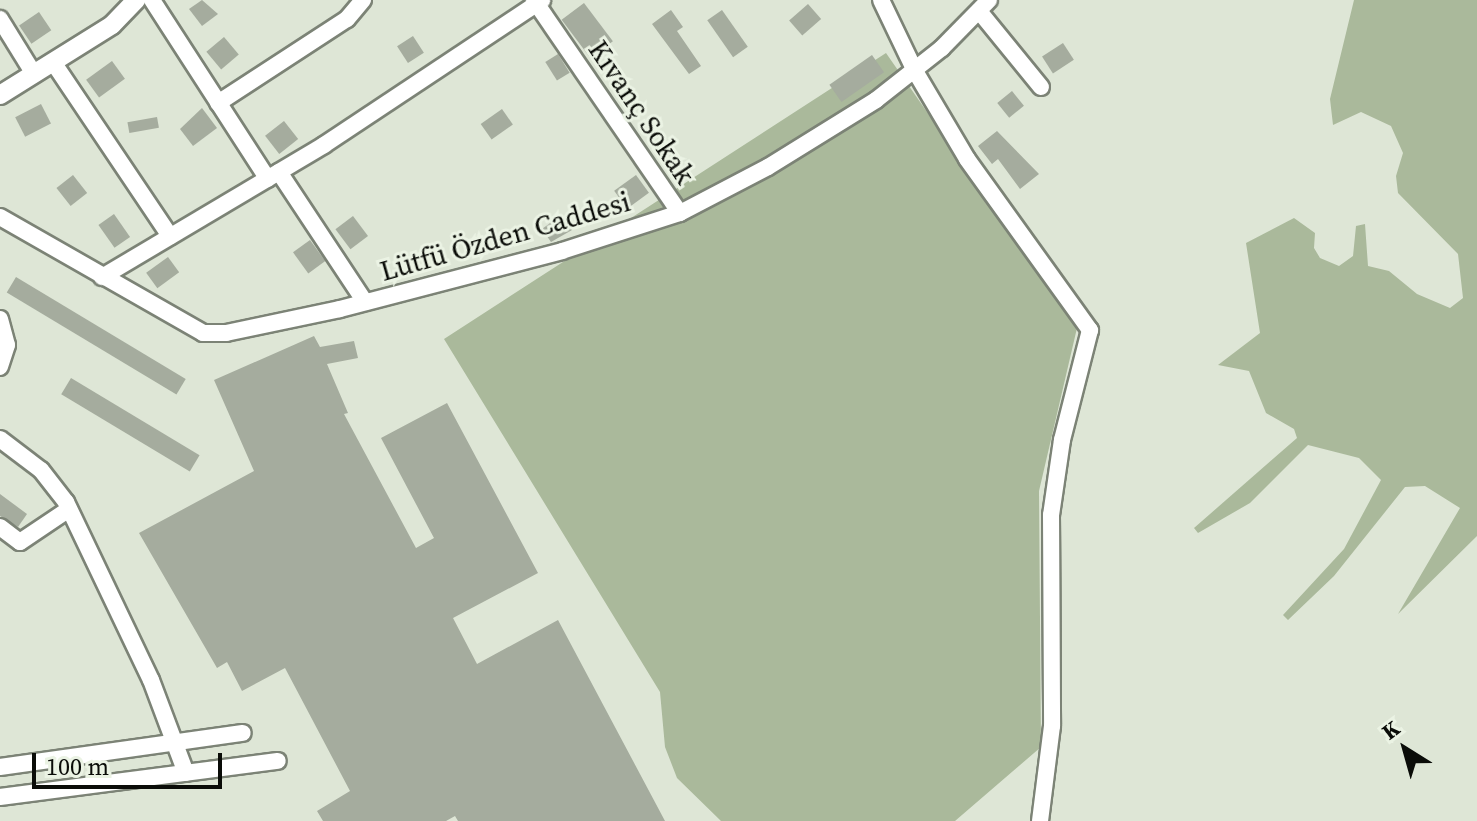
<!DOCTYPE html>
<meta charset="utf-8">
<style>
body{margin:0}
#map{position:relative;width:1477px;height:821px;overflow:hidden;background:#dee6d6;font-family:"Source Serif 4",serif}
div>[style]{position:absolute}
.green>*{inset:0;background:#aab99b}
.building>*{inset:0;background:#a5ac9e;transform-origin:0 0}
.roads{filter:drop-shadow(2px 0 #7c8376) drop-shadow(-2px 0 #7c8376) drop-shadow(0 2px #7c8376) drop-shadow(0 -2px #7c8376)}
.minor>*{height:16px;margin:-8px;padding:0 8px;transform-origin:8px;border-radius:8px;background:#fff}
.tertiary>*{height:18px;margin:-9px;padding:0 9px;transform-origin:9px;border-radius:9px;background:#fff}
span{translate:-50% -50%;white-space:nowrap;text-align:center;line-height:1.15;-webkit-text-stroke:6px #ebf3e4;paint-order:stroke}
.street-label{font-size:28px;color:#0a0c08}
.north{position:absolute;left:1365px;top:709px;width:80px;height:80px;-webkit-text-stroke:6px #ebf3e4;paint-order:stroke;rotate:323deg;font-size:22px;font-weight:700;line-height:32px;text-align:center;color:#0a0c08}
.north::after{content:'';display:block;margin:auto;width:28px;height:36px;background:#0a0c08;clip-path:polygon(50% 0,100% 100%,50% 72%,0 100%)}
.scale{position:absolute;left:32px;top:753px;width:190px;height:36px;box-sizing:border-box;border:4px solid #0a0c08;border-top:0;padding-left:10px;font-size:24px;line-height:28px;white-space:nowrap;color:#0a0c08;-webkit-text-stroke:6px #ebf3e4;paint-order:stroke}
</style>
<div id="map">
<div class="green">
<i style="clip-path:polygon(1354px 0,1477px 0,1477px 536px,1398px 614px,1460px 508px,1425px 486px,1405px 487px,1334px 576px,1288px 620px,1283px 615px,1344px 549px,1381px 480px,1359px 458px,1308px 445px,1250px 503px,1198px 533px,1194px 528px,1297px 438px,1294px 429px,1266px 413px,1249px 371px,1218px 365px,1260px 333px,1246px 243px,1294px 218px,1315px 233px,1314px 248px,1320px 258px,1339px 266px,1353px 256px,1356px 226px,1365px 224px,1368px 266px,1389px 271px,1417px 294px,1450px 308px,1463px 298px,1458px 254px,1398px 193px,1396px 176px,1403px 153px,1391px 126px,1361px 112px,1333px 125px,1330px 99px)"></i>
<i style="clip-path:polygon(886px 53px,1077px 328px,1039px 491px,1041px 747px,955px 821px,721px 821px,677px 778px,665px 747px,660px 692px,444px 339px)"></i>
</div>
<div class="building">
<i style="clip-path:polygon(202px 0,218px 14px,202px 26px,189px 9px)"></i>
<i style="left:584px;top:3px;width:48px;height:28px;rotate:53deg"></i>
<i style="left:808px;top:4px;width:20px;height:25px;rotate:49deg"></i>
<i style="clip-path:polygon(671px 10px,683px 27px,677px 31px,701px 66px,689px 74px,652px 24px)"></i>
<i style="left:722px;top:10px;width:45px;height:18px;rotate:55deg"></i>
<i style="left:39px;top:12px;width:22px;height:24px;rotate:56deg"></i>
<i style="left:413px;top:36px;width:20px;height:19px;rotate:57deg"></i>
<i style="left:224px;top:37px;width:23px;height:23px;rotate:50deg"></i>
<i style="left:1063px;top:43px;width:20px;height:25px;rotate:57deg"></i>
<i style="left:558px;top:54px;width:22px;height:15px;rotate:58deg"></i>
<i style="left:872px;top:55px;width:21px;height:52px;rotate:55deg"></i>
<i style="left:112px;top:61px;width:22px;height:32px;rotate:54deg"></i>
<i style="left:1012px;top:91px;width:19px;height:19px;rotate:51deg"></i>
<i style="left:41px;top:104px;width:22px;height:29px;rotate:63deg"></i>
<i style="clip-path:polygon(202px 108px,217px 128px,193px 146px,180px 129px)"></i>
<i style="left:502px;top:109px;width:19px;height:26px;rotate:55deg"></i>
<i style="left:157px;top:117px;width:11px;height:30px;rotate:80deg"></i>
<i style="left:284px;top:121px;width:23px;height:24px;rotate:52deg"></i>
<i style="clip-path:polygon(997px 131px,1039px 174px,1020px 189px,998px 159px,992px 164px,978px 146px)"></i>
<i style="left:73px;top:175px;width:23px;height:21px;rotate:52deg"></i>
<i style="left:636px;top:175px;width:22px;height:27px;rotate:54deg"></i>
<i style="left:114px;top:214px;width:28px;height:19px;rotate:55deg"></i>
<i style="clip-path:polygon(561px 215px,572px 230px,551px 242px,542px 229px)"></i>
<i style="left:353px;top:216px;width:25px;height:22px;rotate:53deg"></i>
<i style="left:310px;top:240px;width:26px;height:21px;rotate:54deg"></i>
<i style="left:168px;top:257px;width:19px;height:27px;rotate:54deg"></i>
<i style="left:16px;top:277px;width:198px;height:18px;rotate:31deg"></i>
<i style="clip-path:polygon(314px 336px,320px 347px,354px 341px,358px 358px,327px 364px,348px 413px,344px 414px,416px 548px,434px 538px,381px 438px,447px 403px,538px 573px,453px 618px,477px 664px,558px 620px,665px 821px,458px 821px,455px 816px,446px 821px,323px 821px,317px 811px,350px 791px,285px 668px,242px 691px,227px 662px,217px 668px,139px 533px,254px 471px,214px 380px)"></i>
<i style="left:71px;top:378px;width:150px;height:19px;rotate:31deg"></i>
<i style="clip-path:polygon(0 494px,27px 514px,18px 527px,0 516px)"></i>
</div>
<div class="roads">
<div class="minor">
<i style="left:152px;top:0;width:213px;rotate:57.1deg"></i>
<i style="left:534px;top:0;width:258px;rotate:55.6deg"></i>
<i style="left:881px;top:0;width:79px;rotate:64.4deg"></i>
<i style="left:915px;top:71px;width:102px;rotate:59.4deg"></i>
<i style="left:967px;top:159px;width:211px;rotate:54.3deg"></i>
<i style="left:1090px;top:330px;width:114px;rotate:104.3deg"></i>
<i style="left:1062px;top:440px;width:76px;rotate:98.3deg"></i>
<i style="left:1051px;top:515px;width:211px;rotate:89.7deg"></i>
<i style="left:1052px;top:726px;width:96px;rotate:97.2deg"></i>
<i style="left:979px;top:11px;width:98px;rotate:50.8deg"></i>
<i style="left:0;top:19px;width:65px;rotate:58.3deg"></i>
<i style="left:53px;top:62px;width:210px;rotate:56.1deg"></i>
<i style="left:218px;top:103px;width:154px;rotate:-33.1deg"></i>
<i style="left:347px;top:19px;width:25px;rotate:-50deg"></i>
<i style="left:279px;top:172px;width:156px;rotate:56.5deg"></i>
<i style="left:0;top:217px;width:234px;rotate:29.7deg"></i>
<i style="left:203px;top:333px;width:23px"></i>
<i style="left:226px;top:333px;width:116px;rotate:-11.9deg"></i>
<i style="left:340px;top:309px;width:229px;rotate:-14.6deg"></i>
<i style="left:562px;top:251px;width:124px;rotate:-17.9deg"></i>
<i style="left:680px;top:213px;width:99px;rotate:-27.6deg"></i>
<i style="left:768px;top:167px;width:127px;rotate:-31.8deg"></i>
<i style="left:876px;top:100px;width:84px;rotate:-38.2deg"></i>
<i style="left:942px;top:48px;width:67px;rotate:-45.6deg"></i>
<i style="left:102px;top:277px;width:258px;rotate:-30.7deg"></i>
<i style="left:324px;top:145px;width:262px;rotate:-33.6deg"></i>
<i style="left:0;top:319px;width:27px;rotate:75deg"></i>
<i style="left:7px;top:345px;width:23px;rotate:108deg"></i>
<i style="left:0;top:439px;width:51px;rotate:37.1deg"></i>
<i style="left:41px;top:470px;width:41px;rotate:52deg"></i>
<i style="left:66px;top:502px;width:197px;rotate:64.5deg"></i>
<i style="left:151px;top:680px;width:99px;rotate:69.4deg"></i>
<i style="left:0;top:527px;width:25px;rotate:37deg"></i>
<i style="left:20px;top:542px;width:59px;rotate:-34deg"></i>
<i style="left:0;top:767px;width:245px;rotate:-8deg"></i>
<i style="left:0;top:797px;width:280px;rotate:-7.4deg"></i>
</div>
<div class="tertiary">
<i style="left:0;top:95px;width:132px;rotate:-32deg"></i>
<i style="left:112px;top:25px;width:35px;rotate:-46deg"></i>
</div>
</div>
<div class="street-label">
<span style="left:642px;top:112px;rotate:56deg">Kıvanç Sokak</span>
<span style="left:505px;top:236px;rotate:-16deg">Lütfü Özden Caddesi</span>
</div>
<div class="north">K</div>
<div class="scale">100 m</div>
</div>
